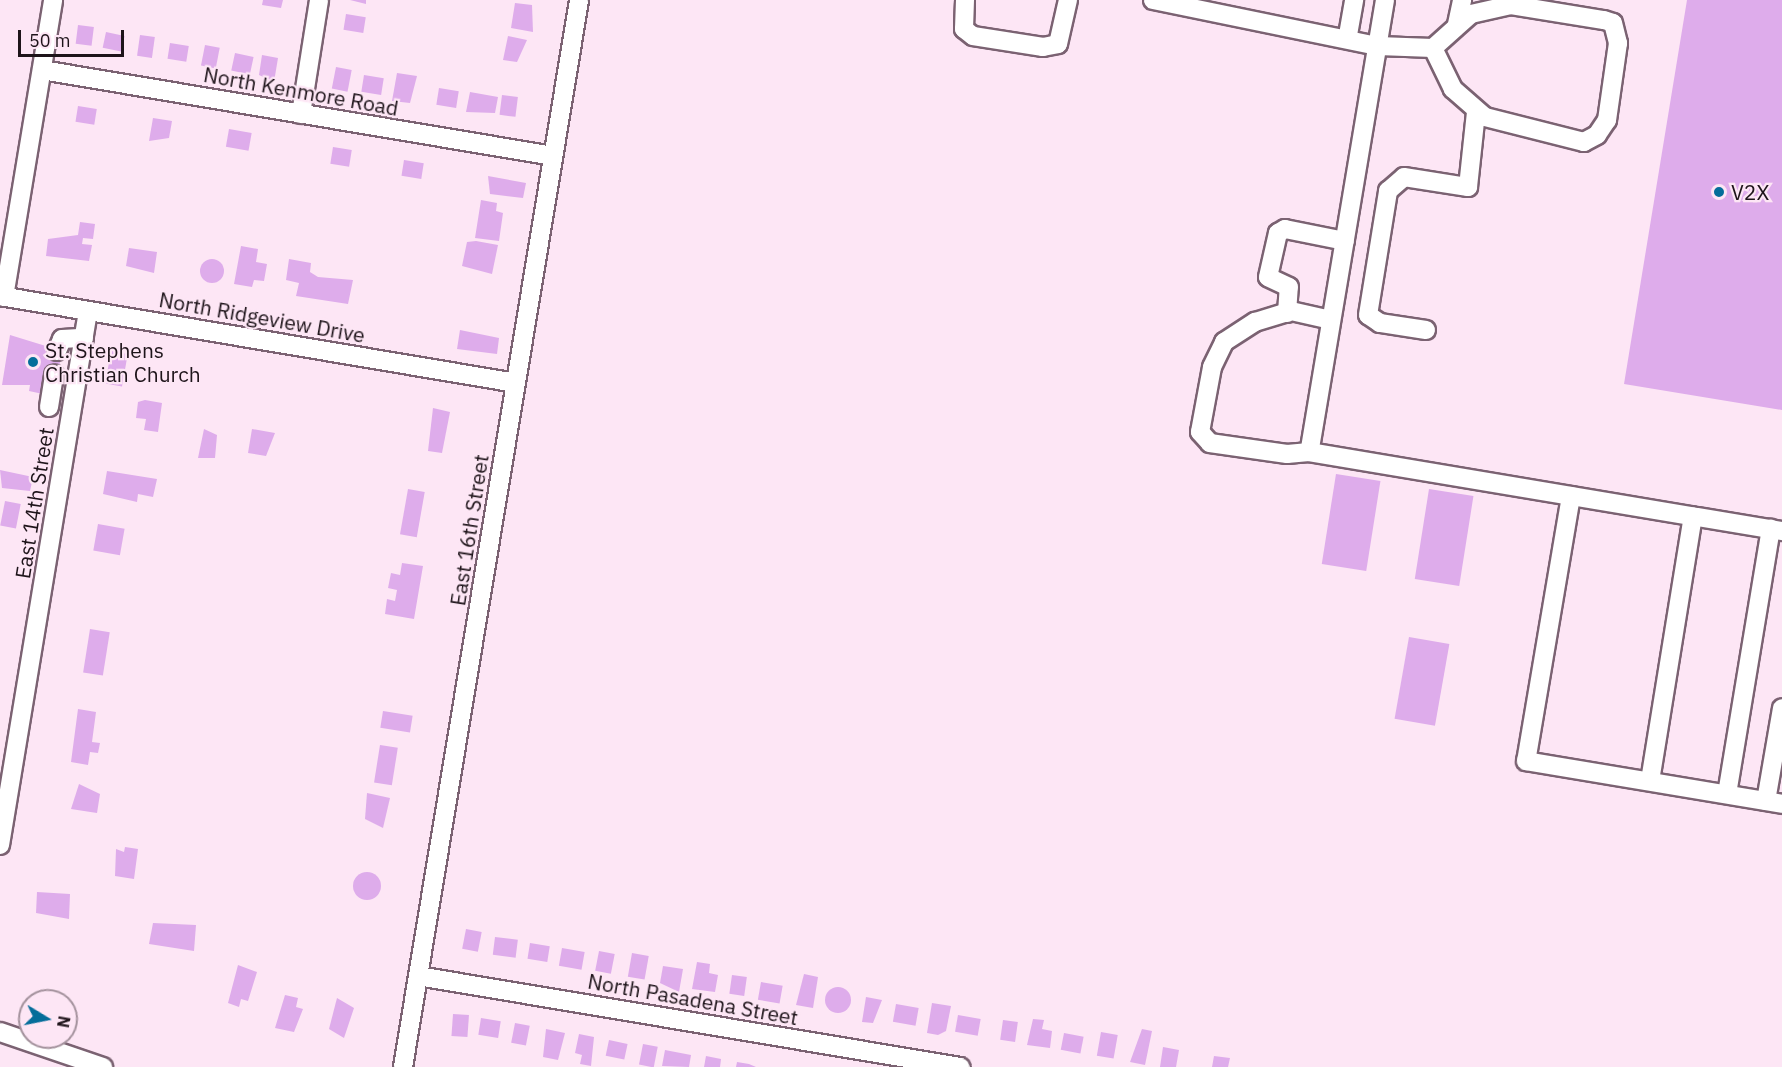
<!DOCTYPE html>
<style>
body{margin:0}
#map{position:relative;width:1782px;height:1067px;overflow:hidden;background:#fde6f5;font-family:"IBM Plex Sans",sans-serif}
div>[style]{position:absolute}
.building>*{inset:0;background:#deaceb;transform-origin:0 0}
.round{border-radius:50%}
.roads{filter:drop-shadow(2px 0 #7b6272) drop-shadow(-2px 0 #7b6272) drop-shadow(0 2px #7b6272) drop-shadow(0 -2px #7b6272)}
.minor>*{height:18px;margin:-9px;padding:0 9px;transform-origin:9px;border-radius:9px;background:#fff}
.dots>*{width:16px;height:16px;translate:-50% -50%;box-sizing:border-box;border:3px solid #fde6f5;border-radius:50%}
span{translate:-50% -50%;white-space:nowrap;text-align:center;line-height:1.15;-webkit-text-stroke:4.5px #fde6f5;paint-order:stroke}
.street-label{font-size:21px;color:#1e141a}
.poi-label{font-size:21px;color:#1e141a}
.left{translate:0 -50%;text-align:left}
.north{position:absolute;left:18px;top:989px;width:60px;height:60px;box-sizing:border-box;background:#fde6f5;border:2px solid #a4929d;border-radius:50%;rotate:100deg;font-size:16px;font-weight:700;line-height:24px;text-align:center;color:#1e141a}
.north::after{content:'';display:block;margin:auto;width:21px;height:27px;background:#046d9a;clip-path:polygon(50% 0,100% 100%,50% 72%,0 100%)}
.scale{position:absolute;left:18px;top:30px;width:106px;height:27px;box-sizing:border-box;border:3px solid #1e141a;border-top:0;padding-left:8px;font-size:18px;line-height:21px;white-space:nowrap;color:#1e141a;-webkit-text-stroke:4px #fde6f5;paint-order:stroke}
</style>
<div id="map">
<div class="building">
<i style="clip-path:polygon(263px 0,283px 0,281px 8px,262px 5px)"></i>
<i style="clip-path:polygon(350px 0,366px 0,366px 4px)"></i>
<i style="clip-path:polygon(1687px 0,1782px 0,1782px 410px,1624px 384px)"></i>
<i style="clip-path:polygon(515px 3px,532px 5px,533px 32px,511px 28px)"></i>
<i style="left:346px;top:14px;width:20px;height:16px;rotate:9deg"></i>
<i style="left:78px;top:25px;width:16px;height:19px;rotate:7deg"></i>
<i style="left:106px;top:32px;width:19px;height:16px;rotate:12deg"></i>
<i style="left:140px;top:35px;width:15px;height:21px;rotate:8deg"></i>
<i style="clip-path:polygon(508px 36px,527px 40px,517px 62px,503px 60px)"></i>
<i style="left:170px;top:43px;width:19px;height:16px;rotate:9deg"></i>
<i style="left:205px;top:45px;width:15px;height:21px;rotate:11deg"></i>
<i style="left:235px;top:53px;width:19px;height:18px;rotate:12deg"></i>
<i style="clip-path:polygon(262px 55px,278px 58px,274px 82px,259px 75px)"></i>
<i style="left:336px;top:67px;width:16px;height:22px;rotate:11deg"></i>
<i style="clip-path:polygon(397px 73px,417px 76px,410px 103px,392px 101px)"></i>
<i style="left:364px;top:75px;width:20px;height:17px;rotate:9deg"></i>
<i style="left:439px;top:88px;width:20px;height:17px;rotate:9deg"></i>
<i style="clip-path:polygon(470px 92px,498px 97px,495px 113px,466px 112px)"></i>
<i style="left:502px;top:95px;width:16px;height:20px;rotate:7deg"></i>
<i style="left:78px;top:106px;width:19px;height:16px;rotate:9deg"></i>
<i style="clip-path:polygon(153px 118px,172px 121px,169px 138px,149px 141px)"></i>
<i style="left:229px;top:129px;width:23px;height:18px;rotate:10deg"></i>
<i style="left:333px;top:147px;width:19px;height:17px;rotate:9deg"></i>
<i style="left:404px;top:160px;width:20px;height:16px;rotate:9deg"></i>
<i style="clip-path:polygon(488px 176px,526px 183px,523px 198px,490px 194px)"></i>
<i style="clip-path:polygon(481px 200px,497px 203px,496px 211px,503px 213px,499px 241px,475px 238px)"></i>
<i style="clip-path:polygon(80px 222px,95px 224px,93px 239px,83px 238px,82px 244px,92px 245px,89px 261px,46px 256px,48px 239px,78px 235px)"></i>
<i style="clip-path:polygon(476px 241px,498px 245px,492px 274px,462px 266px,467px 242px)"></i>
<i style="clip-path:polygon(241px 246px,258px 249px,256px 262px,267px 264px,264px 281px,254px 280px,252px 287px,234px 284px)"></i>
<i style="clip-path:polygon(129px 248px,157px 252px,154px 273px,126px 266px)"></i>
<i class="round" style="left:200px;top:259px;width:24px;height:24px"></i>
<i style="clip-path:polygon(289px 259px,311px 263px,310px 272px,318px 277px,353px 280px,348px 304px,296px 296px,299px 283px,286px 280px)"></i>
<i style="clip-path:polygon(460px 330px,499px 338px,497px 354px,457px 349px)"></i>
<i style="clip-path:polygon(10px 335px,62px 351px,58px 374px,43px 394px,29px 391px,30px 385px,2px 385px)"></i>
<i style="left:111px;top:351px;width:17px;height:33px;rotate:10deg"></i>
<i style="clip-path:polygon(145px 400px,162px 403px,158px 432px,144px 430px,146px 419px,136px 418px,138px 402px)"></i>
<i style="clip-path:polygon(433px 408px,450px 412px,442px 453px,428px 451px)"></i>
<i style="clip-path:polygon(204px 429px,217px 435px,215px 458px,198px 458px)"></i>
<i style="clip-path:polygon(252px 429px,275px 433px,266px 456px,248px 453px)"></i>
<i style="clip-path:polygon(0 470px,33px 477px,30px 491px,2px 488px)"></i>
<i style="clip-path:polygon(107px 471px,157px 479px,153px 497px,138px 494px,137px 502px,103px 494px)"></i>
<i style="left:1336px;top:474px;width:45px;height:91px;rotate:9deg"></i>
<i style="left:408px;top:489px;width:17px;height:46px;rotate:10deg"></i>
<i style="left:1429px;top:489px;width:45px;height:91px;rotate:9deg"></i>
<i style="left:5px;top:501px;width:16px;height:25px;rotate:11deg"></i>
<i style="left:98px;top:524px;width:27px;height:27px;rotate:10deg"></i>
<i style="clip-path:polygon(402px 563px,423px 566px,414px 619px,385px 614px,387px 599px,395px 601px,397px 590px,388px 588px,391px 573px,400px 575px)"></i>
<i style="left:90px;top:629px;width:20px;height:44px;rotate:9deg"></i>
<i style="left:1409px;top:637px;width:41px;height:83px;rotate:10deg"></i>
<i style="clip-path:polygon(78px 709px,96px 712px,92px 742px,100px 743px,98px 753px,90px 752px,88px 765px,71px 762px)"></i>
<i style="left:383px;top:711px;width:30px;height:17px;rotate:9deg"></i>
<i style="left:380px;top:745px;width:18px;height:38px;rotate:9deg"></i>
<i style="clip-path:polygon(79px 784px,100px 794px,97px 813px,71px 809px)"></i>
<i style="clip-path:polygon(367px 793px,390px 798px,383px 828px,365px 819px)"></i>
<i style="clip-path:polygon(125px 847px,138px 849px,134px 879px,115px 876px,116px 849px,124px 852px)"></i>
<i class="round" style="left:353px;top:872px;width:28px;height:28px"></i>
<i style="clip-path:polygon(37px 892px,70px 894px,69px 919px,36px 913px)"></i>
<i style="clip-path:polygon(153px 923px,196px 925px,194px 951px,149px 944px)"></i>
<i style="left:466px;top:929px;width:16px;height:20px;rotate:11deg"></i>
<i style="left:495px;top:937px;width:23px;height:18px;rotate:7deg"></i>
<i style="left:530px;top:943px;width:20px;height:16px;rotate:9deg"></i>
<i style="left:562px;top:948px;width:23px;height:18px;rotate:10deg"></i>
<i style="left:599px;top:951px;width:16px;height:20px;rotate:11deg"></i>
<i style="left:632px;top:953px;width:17px;height:24px;rotate:10deg"></i>
<i style="clip-path:polygon(697px 962px,710px 964px,709px 973px,718px 975px,715px 992px,692px 989px)"></i>
<i style="clip-path:polygon(238px 965px,257px 972px,248px 1001px,241px 999px,239px 1007px,228px 1003px)"></i>
<i style="clip-path:polygon(663px 966px,683px 969px,679px 992px,660px 983px)"></i>
<i style="clip-path:polygon(804px 974px,818px 977px,813px 1008px,796px 1005px)"></i>
<i style="left:732px;top:975px;width:15px;height:19px;rotate:8deg"></i>
<i style="left:761px;top:982px;width:22px;height:18px;rotate:10deg"></i>
<i class="round" style="left:825px;top:987px;width:26px;height:26px"></i>
<i style="clip-path:polygon(285px 995px,298px 998px,296px 1007px,303px 1009px,294px 1032px,275px 1028px)"></i>
<i style="clip-path:polygon(866px 997px,882px 1000px,873px 1023px,862px 1022px)"></i>
<i style="clip-path:polygon(337px 998px,354px 1008px,344px 1038px,329px 1029px)"></i>
<i style="clip-path:polygon(932px 1003px,951px 1006px,946px 1031px,938px 1035px,927px 1033px)"></i>
<i style="left:896px;top:1004px;width:23px;height:18px;rotate:10deg"></i>
<i style="left:453px;top:1014px;width:16px;height:22px;rotate:4deg"></i>
<i style="left:958px;top:1015px;width:23px;height:17px;rotate:10deg"></i>
<i style="left:481px;top:1018px;width:20px;height:17px;rotate:9deg"></i>
<i style="clip-path:polygon(1033px 1019px,1044px 1020px,1042px 1029px,1052px 1031px,1050px 1048px,1027px 1045px)"></i>
<i style="left:1003px;top:1020px;width:15px;height:20px;rotate:8deg"></i>
<i style="left:515px;top:1023px;width:15px;height:20px;rotate:11deg"></i>
<i style="clip-path:polygon(546px 1029px,565px 1033px,558px 1060px,543px 1057px)"></i>
<i style="clip-path:polygon(1142px 1029px,1152px 1031px,1145px 1065px,1130px 1062px)"></i>
<i style="left:1101px;top:1032px;width:17px;height:24px;rotate:10deg"></i>
<i style="left:1064px;top:1033px;width:20px;height:17px;rotate:11deg"></i>
<i style="clip-path:polygon(579px 1034px,594px 1037px,591px 1066px,580px 1064px,582px 1055px,575px 1053px)"></i>
<i style="left:609px;top:1040px;width:19px;height:16px;rotate:12deg"></i>
<i style="left:643px;top:1044px;width:15px;height:21px;rotate:11deg"></i>
<i style="clip-path:polygon(1163px 1047px,1179px 1050px,1176px 1067px,1160px 1067px)"></i>
<i style="clip-path:polygon(665px 1050px,691px 1055px,689px 1067px,662px 1066px)"></i>
<i style="clip-path:polygon(706px 1056px,721px 1059px,720px 1067px,704px 1067px)"></i>
<i style="clip-path:polygon(1214px 1056px,1230px 1058px,1228px 1067px,1212px 1067px)"></i>
<i style="clip-path:polygon(737px 1062px,749px 1064px,756px 1067px,736px 1067px)"></i>
</div>
<div class="roads">
<div class="minor">
<i style="left:965px;top:0;width:29px;rotate:92deg"></i>
<i style="left:964px;top:29px;width:11px;rotate:38deg"></i>
<i style="left:973px;top:36px;width:71px;rotate:8.9deg"></i>
<i style="left:1043px;top:47px;width:15px;rotate:-11deg"></i>
<i style="left:1058px;top:44px;width:45px;rotate:-77.2deg"></i>
<i style="left:1153px;top:0;width:230px;rotate:11.6deg"></i>
<i style="left:1378px;top:46px;width:55px;rotate:2.1deg"></i>
<i style="left:1433px;top:48px;width:51px;rotate:-41.8deg"></i>
<i style="left:1471px;top:14px;width:41px;rotate:-12.7deg"></i>
<i style="left:1511px;top:5px;width:94px;rotate:9.2deg"></i>
<i style="left:1604px;top:20px;width:9px;rotate:18deg"></i>
<i style="left:1613px;top:23px;width:21px;rotate:76deg"></i>
<i style="left:1618px;top:43px;width:78px;rotate:98.1deg"></i>
<i style="left:1607px;top:120px;width:18px;rotate:124deg"></i>
<i style="left:1597px;top:135px;width:15px;rotate:152deg"></i>
<i style="left:1584px;top:142px;width:102px;rotate:-165.8deg"></i>
<i style="left:1485px;top:117px;width:43px;rotate:-138.8deg"></i>
<i style="left:1453px;top:89px;width:46px;rotate:-116deg"></i>
<i style="left:1385px;top:0;width:458px;rotate:99.5deg"></i>
<i style="left:1309px;top:452px;width:480px;rotate:9.5deg"></i>
<i style="left:1457px;top:24px;width:25px;rotate:-78deg"></i>
<i style="left:1348px;top:35px;width:36px;rotate:-80deg"></i>
<i style="left:42px;top:70px;width:518px;rotate:9.55deg"></i>
<i style="left:301px;top:114px;width:115px;rotate:-81deg"></i>
<i style="left:0;top:296px;width:523px;rotate:9.57deg"></i>
<i style="left:4px;top:297px;width:301px;rotate:-80.6deg"></i>
<i style="left:1287px;top:313px;width:26px;rotate:-86deg"></i>
<i style="left:1289px;top:287px;width:23px;rotate:-155deg"></i>
<i style="left:1268px;top:277px;width:45px;rotate:-77.2deg"></i>
<i style="left:1278px;top:233px;width:8px;rotate:-30deg"></i>
<i style="left:1285px;top:229px;width:61px;rotate:11.3deg"></i>
<i style="left:1426px;top:330px;width:47px;rotate:-171.3deg"></i>
<i style="left:1380px;top:323px;width:14px;rotate:-146deg"></i>
<i style="left:1368px;top:315px;width:126px;rotate:-80.8deg"></i>
<i style="left:1388px;top:191px;width:21px;rotate:-41deg"></i>
<i style="left:1404px;top:177px;width:65px;rotate:8.9deg"></i>
<i style="left:1468px;top:187px;width:75px;rotate:-83.9deg"></i>
<i style="left:57px;top:351px;width:13px;rotate:-67deg"></i>
<i style="left:62px;top:339px;width:22px;rotate:-3deg"></i>
<i style="left:49px;top:407px;width:33px;rotate:-81deg"></i>
<i style="left:1309px;top:452px;width:22px;rotate:175deg"></i>
<i style="left:1287px;top:454px;width:78px;rotate:-171.9deg"></i>
<i style="left:1210px;top:443px;width:15px;rotate:-132deg"></i>
<i style="left:1200px;top:432px;width:66px;rotate:-79.5deg"></i>
<i style="left:1212px;top:367px;width:28px;rotate:-64deg"></i>
<i style="left:1224px;top:342px;width:37px;rotate:-33deg"></i>
<i style="left:1255px;top:322px;width:38px;rotate:-17deg"></i>
<i style="left:1291px;top:311px;width:41px;rotate:12.7deg"></i>
<i style="left:1571px;top:496px;width:269px;rotate:99.6deg"></i>
<i style="left:1526px;top:761px;width:260px;rotate:9.5deg"></i>
<i style="left:1650px;top:781px;width:268px;rotate:-80.8deg"></i>
<i style="left:1727px;top:794px;width:269px;rotate:-80.6deg"></i>
<i style="left:1766px;top:801px;width:94px;rotate:-80.2deg"></i>
<i style="left:0;top:845px;width:541px;rotate:-80.64deg"></i>
<i style="left:418px;top:976px;width:550px;rotate:9.53deg"></i>
<i style="left:0;top:1032px;width:109px;rotate:18.8deg"></i>
<i style="left:403px;top:1067px;width:1081px;rotate:-80.63deg"></i>
</div>
</div>
<div class="dots">
<i style="left:1719px;top:192px;background:#046d9a"></i>
<i style="left:33px;top:362px;background:#046d9a"></i>
</div>
<div class="street-label">
<span style="left:301px;top:91px;rotate:10deg">North Kenmore Road</span>
<span style="left:262px;top:317px;rotate:10deg">North Ridgeview Drive</span>
<span style="left:34px;top:503px;rotate:-81deg">East 14th Street</span>
<span style="left:469px;top:530px;rotate:-81deg">East 16th Street</span>
<span style="left:693px;top:999px;rotate:10deg">North Pasadena Street</span>
</div>
<div class="poi-label">
<span class="left" style="left:1731px;top:192px">V2X</span>
<span class="left" style="left:45px;top:362px">St. Stephens<br>Christian Church</span>
</div>
<div class="north">N</div>
<div class="scale">50 m</div>
</div>
